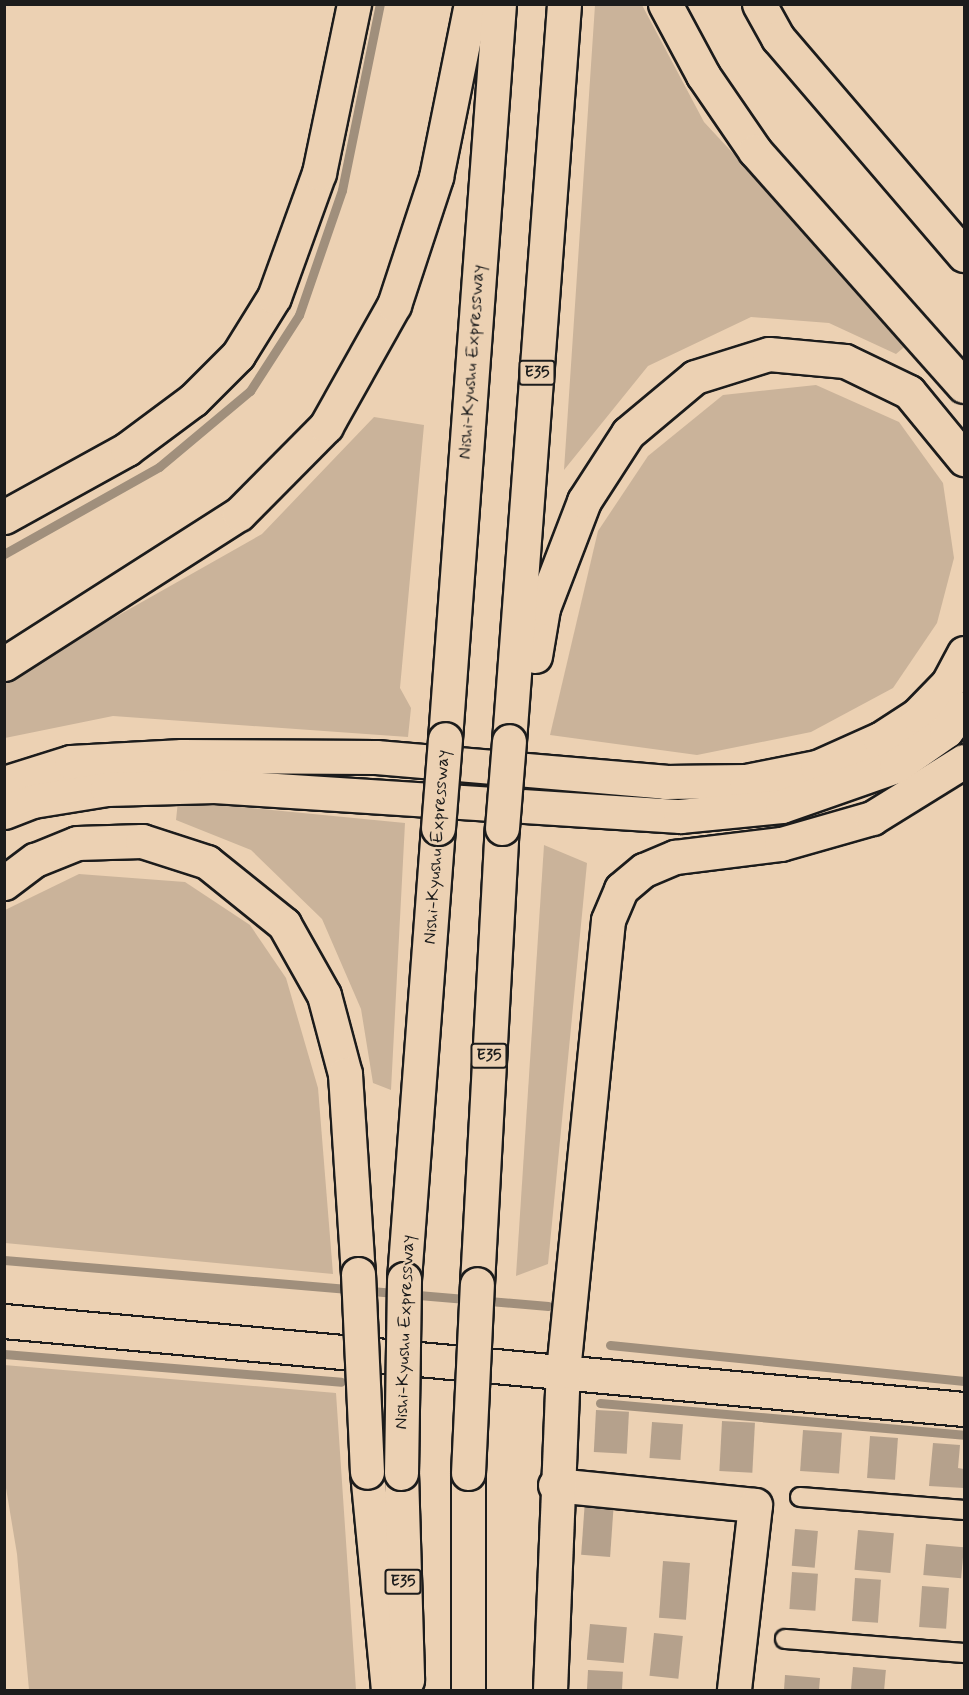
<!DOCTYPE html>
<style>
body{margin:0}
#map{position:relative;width:969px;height:1695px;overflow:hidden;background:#ecd1b3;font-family:Mynerve,sans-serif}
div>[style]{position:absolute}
.green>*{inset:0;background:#cab39a}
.stream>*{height:9px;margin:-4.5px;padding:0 4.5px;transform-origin:4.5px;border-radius:4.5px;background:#a08f7c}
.building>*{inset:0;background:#b5a18c;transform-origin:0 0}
.roads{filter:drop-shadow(2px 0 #1c1c1c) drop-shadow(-2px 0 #1c1c1c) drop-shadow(0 2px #1c1c1c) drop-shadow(0 -2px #1c1c1c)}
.service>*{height:18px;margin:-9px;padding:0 9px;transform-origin:9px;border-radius:9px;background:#ecd1b3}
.minor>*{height:33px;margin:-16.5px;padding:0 16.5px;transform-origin:16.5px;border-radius:16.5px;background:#ecd1b3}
.tertiary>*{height:33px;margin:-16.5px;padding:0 16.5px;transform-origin:16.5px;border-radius:16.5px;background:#ecd1b3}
.motorway>*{height:33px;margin:-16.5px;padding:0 16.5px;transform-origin:16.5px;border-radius:16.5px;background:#ecd1b3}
.bridges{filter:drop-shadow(2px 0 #1c1c1c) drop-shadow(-2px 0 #1c1c1c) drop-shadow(0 2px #1c1c1c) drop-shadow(0 -2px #1c1c1c)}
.motorway-bridge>*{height:33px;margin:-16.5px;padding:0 16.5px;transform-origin:16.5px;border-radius:16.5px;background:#ecd1b3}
span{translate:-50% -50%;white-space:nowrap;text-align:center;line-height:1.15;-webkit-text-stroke:4.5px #ecd1b3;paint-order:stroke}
.shield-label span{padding:2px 4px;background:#ecd1b3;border:2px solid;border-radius:4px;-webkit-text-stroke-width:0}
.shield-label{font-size:16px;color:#1c1c1c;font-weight:700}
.street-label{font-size:18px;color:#1c1c1c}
.frame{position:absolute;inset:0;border:6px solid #1c1c1c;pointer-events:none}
</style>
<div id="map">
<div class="green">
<i style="clip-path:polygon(595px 5px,642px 5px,704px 122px,909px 343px,896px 354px,829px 323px,751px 317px,648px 366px,564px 470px)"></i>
<i style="clip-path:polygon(816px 385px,899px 422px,943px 483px,954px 558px,937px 623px,893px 688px,811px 732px,697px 755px,550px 735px,598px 531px,648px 456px,723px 395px)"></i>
<i style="clip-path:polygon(374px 417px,424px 425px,400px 688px,411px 708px,408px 737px,113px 716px,5px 738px,4px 680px,262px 534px)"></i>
<i style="clip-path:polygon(178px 801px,405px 823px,391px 1090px,373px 1083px,361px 1009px,322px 919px,251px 850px,176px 820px)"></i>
<i style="clip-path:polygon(544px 845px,587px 863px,548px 1264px,516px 1276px)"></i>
<i style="clip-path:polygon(79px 874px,185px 882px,250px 925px,286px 978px,318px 1088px,333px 1274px,5px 1243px,5px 910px)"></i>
<i style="clip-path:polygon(4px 1365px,336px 1393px,356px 1690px,29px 1690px,17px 1554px,5px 1482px)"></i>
</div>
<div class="stream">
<i style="left:4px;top:554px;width:178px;rotate:-29.3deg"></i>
<i style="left:159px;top:467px;width:119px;rotate:-39.9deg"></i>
<i style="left:250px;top:391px;width:90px;rotate:-57.2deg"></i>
<i style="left:299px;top:315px;width:132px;rotate:-71deg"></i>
<i style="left:342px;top:190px;width:190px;rotate:-78.5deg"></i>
<i style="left:4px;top:1260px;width:546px;rotate:4.83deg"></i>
<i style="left:610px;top:1345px;width:356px;rotate:5.8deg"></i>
<i style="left:4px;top:1354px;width:338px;rotate:4.7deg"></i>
<i style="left:600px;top:1403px;width:365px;rotate:5deg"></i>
</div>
<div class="building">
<i style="left:596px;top:1410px;width:33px;height:42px;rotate:3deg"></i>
<i style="left:722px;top:1421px;width:33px;height:50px;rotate:3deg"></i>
<i style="left:652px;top:1422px;width:31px;height:36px;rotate:4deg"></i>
<i style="left:803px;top:1430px;width:39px;height:41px;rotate:4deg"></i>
<i style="left:870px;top:1436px;width:28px;height:42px;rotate:4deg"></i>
<i style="clip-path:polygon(933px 1443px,960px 1445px,958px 1468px,964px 1469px,964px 1488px,929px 1486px)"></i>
<i style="left:585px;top:1500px;width:29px;height:55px;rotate:4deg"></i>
<i style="left:795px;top:1529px;width:23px;height:37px;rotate:5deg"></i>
<i style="left:858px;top:1530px;width:36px;height:40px;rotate:5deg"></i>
<i style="left:926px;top:1544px;width:38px;height:31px;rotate:5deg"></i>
<i style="left:663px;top:1561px;width:27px;height:57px;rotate:4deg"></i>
<i style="left:792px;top:1572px;width:26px;height:37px;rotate:4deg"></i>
<i style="left:855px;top:1578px;width:26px;height:43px;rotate:4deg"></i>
<i style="left:922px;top:1586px;width:27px;height:41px;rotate:4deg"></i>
<i style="left:590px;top:1624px;width:37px;height:36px;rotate:5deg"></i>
<i style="left:654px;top:1633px;width:29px;height:43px;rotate:6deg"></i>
<i style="left:853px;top:1667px;width:33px;height:23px;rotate:5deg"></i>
<i style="left:588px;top:1670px;width:35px;height:20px;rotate:3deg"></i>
<i style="clip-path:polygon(785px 1675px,820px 1678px,819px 1690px,784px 1690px)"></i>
</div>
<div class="roads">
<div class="service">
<i style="left:800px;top:1497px;width:165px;rotate:4.5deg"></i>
<i style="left:785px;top:1639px;width:180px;rotate:4.5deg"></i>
</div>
<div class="minor">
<i style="left:4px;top:1321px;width:964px;rotate:5.24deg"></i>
<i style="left:555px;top:1485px;width:201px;rotate:5.7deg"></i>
<i style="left:755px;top:1505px;width:186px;rotate:96.5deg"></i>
</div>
<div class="tertiary">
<i style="left:759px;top:4px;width:39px;rotate:61deg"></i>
<i style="left:778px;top:38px;width:286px;rotate:49.4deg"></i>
<i style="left:4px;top:517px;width:141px;rotate:-28.9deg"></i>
<i style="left:127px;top:449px;width:82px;rotate:-36.6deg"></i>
<i style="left:193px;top:400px;width:64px;rotate:-45deg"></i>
<i style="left:238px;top:355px;width:68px;rotate:-58.2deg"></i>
<i style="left:274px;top:297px;width:132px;rotate:-70.1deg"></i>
<i style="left:319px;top:173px;width:173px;rotate:-78.3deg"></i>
<i style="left:550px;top:1690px;width:319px;rotate:-87.7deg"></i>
<i style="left:563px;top:1371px;width:453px;rotate:-84.3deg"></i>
<i style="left:608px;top:920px;width:34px;rotate:-67deg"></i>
<i style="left:621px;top:889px;width:30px;rotate:-40deg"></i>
<i style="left:644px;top:870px;width:34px;rotate:-23deg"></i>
<i style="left:675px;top:857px;width:107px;rotate:-7deg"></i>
<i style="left:781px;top:844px;width:95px;rotate:-15.9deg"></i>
<i style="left:872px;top:818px;width:108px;rotate:-31.8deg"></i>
</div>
<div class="motorway">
<i style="left:665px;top:4px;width:81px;rotate:61.8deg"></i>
<i style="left:703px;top:75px;width:92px;rotate:55.6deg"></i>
<i style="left:755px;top:151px;width:314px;rotate:48.4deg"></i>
<i style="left:535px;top:656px;width:49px;rotate:-80.5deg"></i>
<i style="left:543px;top:608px;width:115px;rotate:-69deg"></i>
<i style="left:584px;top:501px;width:81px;rotate:-57.1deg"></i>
<i style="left:628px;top:433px;width:87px;rotate:-39.9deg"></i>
<i style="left:695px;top:377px;width:77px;rotate:-17.3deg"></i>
<i style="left:769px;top:354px;width:76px;rotate:5.3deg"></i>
<i style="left:845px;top:361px;width:71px;rotate:25.8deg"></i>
<i style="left:909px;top:392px;width:87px;rotate:50.6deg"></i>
<i style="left:4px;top:664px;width:279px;rotate:-32.6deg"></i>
<i style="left:239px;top:514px;width:124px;rotate:-45.3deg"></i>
<i style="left:326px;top:426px;width:139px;rotate:-60.7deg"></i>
<i style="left:394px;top:305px;width:135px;rotate:-71.8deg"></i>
<i style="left:436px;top:177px;width:177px;rotate:-78.6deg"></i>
<i style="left:445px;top:739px;width:737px;rotate:-85.8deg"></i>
<i style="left:509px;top:741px;width:739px;rotate:-85.73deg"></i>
<i style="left:4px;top:783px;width:70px;rotate:-17.4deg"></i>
<i style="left:71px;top:762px;width:111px;rotate:-3.1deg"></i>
<i style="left:182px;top:756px;width:194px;rotate:0.3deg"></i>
<i style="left:376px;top:757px;width:290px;rotate:4.9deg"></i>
<i style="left:665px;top:782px;width:81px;rotate:-0.7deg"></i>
<i style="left:746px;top:781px;width:72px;rotate:-11.2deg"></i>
<i style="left:817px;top:767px;width:69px;rotate:-24deg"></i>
<i style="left:880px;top:739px;width:44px;rotate:-33deg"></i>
<i style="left:917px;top:715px;width:45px;rotate:-45.9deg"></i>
<i style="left:948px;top:683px;width:34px;rotate:-62deg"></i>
<i style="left:4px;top:812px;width:31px;rotate:-21deg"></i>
<i style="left:33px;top:801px;width:75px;rotate:-9.2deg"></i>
<i style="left:107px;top:789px;width:107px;rotate:-1.6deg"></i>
<i style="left:214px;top:786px;width:467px;rotate:3.7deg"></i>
<i style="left:680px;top:816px;width:102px;rotate:-5.6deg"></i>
<i style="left:782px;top:806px;width:121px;rotate:-19.3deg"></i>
<i style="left:896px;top:766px;width:61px;rotate:-35deg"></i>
<i style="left:946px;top:731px;width:29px;rotate:-52deg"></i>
<i style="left:4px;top:883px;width:39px;rotate:-37deg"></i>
<i style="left:35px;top:860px;width:45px;rotate:-22deg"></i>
<i style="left:77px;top:843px;width:65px;rotate:-1.8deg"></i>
<i style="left:142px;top:841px;width:68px;rotate:17.9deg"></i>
<i style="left:207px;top:862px;width:99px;rotate:38.8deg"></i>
<i style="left:284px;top:924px;width:81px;rotate:60.6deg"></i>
<i style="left:324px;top:995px;width:82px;rotate:75.1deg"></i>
<i style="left:345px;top:1074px;width:200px;rotate:86.3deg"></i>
<i style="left:404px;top:1279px;width:452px;rotate:-85.7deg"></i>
<i style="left:477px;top:1284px;width:457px;rotate:-86.9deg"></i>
<i style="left:367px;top:1472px;width:219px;rotate:84.5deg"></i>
<i style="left:401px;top:1473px;width:207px;rotate:88.3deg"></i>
<i style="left:468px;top:1690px;width:217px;rotate:-90deg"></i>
</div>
</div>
<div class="bridges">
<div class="motorway-bridge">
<i style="left:438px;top:828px;width:89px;rotate:-85.5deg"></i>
<i style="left:502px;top:828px;width:87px;rotate:-85.4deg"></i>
<i style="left:358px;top:1274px;width:198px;rotate:87.4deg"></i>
<i style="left:401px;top:1473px;width:194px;rotate:-89.1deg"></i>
<i style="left:468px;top:1473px;width:189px;rotate:-87.3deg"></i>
</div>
</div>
<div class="shield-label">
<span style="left:537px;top:373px">E35</span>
<span style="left:489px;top:1056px">E35</span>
<span style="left:403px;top:1582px">E35</span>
</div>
<div class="street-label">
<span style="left:472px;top:362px;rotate:-86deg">Nishi-Kyushu Expressway</span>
<span style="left:437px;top:847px;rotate:-86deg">Nishi-Kyushu Expressway</span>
<span style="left:405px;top:1332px;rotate:-88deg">Nishi-Kyushu Expressway</span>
</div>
<div class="frame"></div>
</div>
